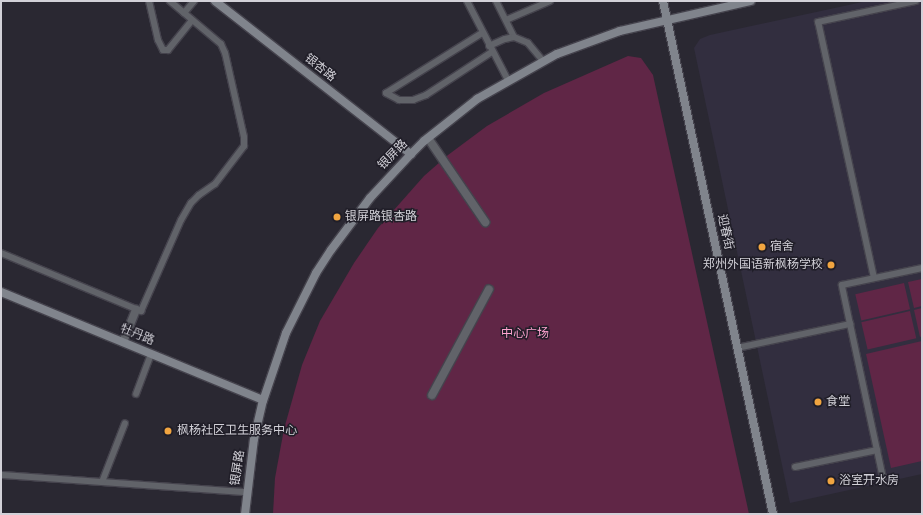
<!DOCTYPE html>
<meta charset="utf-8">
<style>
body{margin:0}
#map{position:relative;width:923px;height:515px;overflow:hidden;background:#2a2832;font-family:"Fira Sans Condensed","Noto Sans SC",sans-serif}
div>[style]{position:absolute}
.built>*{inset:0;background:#322e3f}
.green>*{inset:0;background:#602646;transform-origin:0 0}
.roads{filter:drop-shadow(1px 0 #45434d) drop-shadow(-1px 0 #45434d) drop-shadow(0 1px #45434d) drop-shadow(0 -1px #45434d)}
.lane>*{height:6px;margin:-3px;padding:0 3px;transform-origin:3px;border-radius:3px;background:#616369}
.street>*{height:8px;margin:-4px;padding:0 4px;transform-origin:4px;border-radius:4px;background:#616369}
.secondary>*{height:8px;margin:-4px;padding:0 4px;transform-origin:4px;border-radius:4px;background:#80848c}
.dots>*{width:11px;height:11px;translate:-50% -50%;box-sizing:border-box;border:2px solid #201e28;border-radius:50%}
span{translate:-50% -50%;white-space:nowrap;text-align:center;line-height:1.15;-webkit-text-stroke:3px #201e28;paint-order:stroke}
.street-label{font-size:12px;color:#d2d1d8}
.poi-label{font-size:12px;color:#d2d1d8}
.left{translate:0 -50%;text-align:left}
.right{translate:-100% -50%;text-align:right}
.park-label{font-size:12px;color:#fea3d0}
.frame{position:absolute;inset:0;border:2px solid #d2d1d8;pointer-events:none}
</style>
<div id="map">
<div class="built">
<i style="clip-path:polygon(867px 1px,922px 1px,922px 474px,790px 503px,694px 48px,700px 39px,710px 35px)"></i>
</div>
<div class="green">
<i style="clip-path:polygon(628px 56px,641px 58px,653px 75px,749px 514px,273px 514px,275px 478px,284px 429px,302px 365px,320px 321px,354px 263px,378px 228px,424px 176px,448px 155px,487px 126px,544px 93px)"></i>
<i style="clip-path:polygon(922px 279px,922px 306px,914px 308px,908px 282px)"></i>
<i style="left:904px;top:283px;width:27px;height:50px;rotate:77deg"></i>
<i style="clip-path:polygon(922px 308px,922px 336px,920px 337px,914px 310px)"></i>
<i style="left:910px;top:311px;width:28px;height:50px;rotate:77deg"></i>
<i style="clip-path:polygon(922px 341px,922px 461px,891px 468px,866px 354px)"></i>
</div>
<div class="roads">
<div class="lane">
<i style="left:149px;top:1px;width:40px;rotate:77deg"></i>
<i style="left:158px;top:40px;width:11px;rotate:63deg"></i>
<i style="left:163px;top:50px;width:5px"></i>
<i style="left:168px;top:50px;width:38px;rotate:-51deg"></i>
<i style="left:467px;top:1px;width:89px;rotate:62.6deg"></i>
<i style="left:496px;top:1px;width:40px;rotate:63.4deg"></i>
<i style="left:184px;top:13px;width:16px;rotate:-50deg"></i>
<i style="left:506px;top:20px;width:48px;rotate:-23.4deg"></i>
<i style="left:489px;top:46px;width:17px;rotate:-24deg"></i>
<i style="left:505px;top:39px;width:9px;rotate:-13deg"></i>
<i style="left:514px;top:37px;width:15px;rotate:23deg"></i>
<i style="left:528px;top:43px;width:23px;rotate:50deg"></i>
<i style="left:386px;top:93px;width:15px;rotate:28deg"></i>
<i style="left:399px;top:100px;width:14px"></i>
<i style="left:413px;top:100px;width:14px;rotate:-21deg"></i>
<i style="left:426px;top:95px;width:79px;rotate:-33.1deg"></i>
<i style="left:386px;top:93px;width:113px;rotate:-32deg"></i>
<i style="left:1px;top:253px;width:152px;rotate:22.5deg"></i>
<i style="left:141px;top:311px;width:99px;rotate:-66.3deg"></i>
<i style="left:181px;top:220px;width:20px;rotate:-60deg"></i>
<i style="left:191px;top:203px;width:11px;rotate:-45deg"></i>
<i style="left:199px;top:195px;width:19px;rotate:-35deg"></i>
<i style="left:215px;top:184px;width:48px;rotate:-52.7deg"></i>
<i style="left:244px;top:146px;width:9px;rotate:-90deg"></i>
<i style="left:244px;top:137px;width:86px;rotate:-102.7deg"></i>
<i style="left:225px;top:53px;width:10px;rotate:-114deg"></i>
<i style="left:221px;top:44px;width:67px;rotate:-139.9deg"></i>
<i style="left:874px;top:278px;width:262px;rotate:-102.3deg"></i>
<i style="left:818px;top:22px;width:100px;rotate:-12.1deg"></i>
<i style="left:850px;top:324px;width:157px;rotate:77.9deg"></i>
<i style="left:737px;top:348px;width:116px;rotate:-12deg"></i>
<i style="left:850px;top:324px;width:40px;rotate:-102deg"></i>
<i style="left:842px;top:285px;width:82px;rotate:-12deg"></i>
<i style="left:136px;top:394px;width:43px;rotate:-69.4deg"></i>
<i style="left:795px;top:467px;width:84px;rotate:-11.7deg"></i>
<i style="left:1px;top:475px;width:247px;rotate:4deg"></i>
<i style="left:102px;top:482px;width:63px;rotate:-68.7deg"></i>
</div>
<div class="street">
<i style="left:428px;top:138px;width:102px;rotate:55.8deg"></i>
<i style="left:123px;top:342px;width:35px;rotate:-68deg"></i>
<i style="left:432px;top:395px;width:120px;rotate:-61.7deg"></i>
</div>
<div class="secondary">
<i style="left:215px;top:1px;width:249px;rotate:38deg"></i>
<i style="left:663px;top:1px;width:525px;rotate:77.9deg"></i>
<i style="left:1px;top:292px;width:283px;rotate:22.4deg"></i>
<i style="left:245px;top:514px;width:76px;rotate:-83.2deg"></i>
<i style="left:254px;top:439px;width:39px;rotate:-77deg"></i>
<i style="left:263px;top:401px;width:72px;rotate:-71.3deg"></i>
<i style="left:286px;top:333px;width:67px;rotate:-63.4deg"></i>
<i style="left:316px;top:273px;width:27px;rotate:-57deg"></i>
<i style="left:331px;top:250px;width:65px;rotate:-53.1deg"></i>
<i style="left:370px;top:198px;width:60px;rotate:-47deg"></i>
<i style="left:411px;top:154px;width:18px;rotate:-45deg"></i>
<i style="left:424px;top:141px;width:68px;rotate:-38.4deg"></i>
<i style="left:477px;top:99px;width:92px;rotate:-29.4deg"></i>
<i style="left:557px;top:54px;width:67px;rotate:-20.1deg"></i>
<i style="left:620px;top:31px;width:134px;rotate:-12.9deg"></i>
</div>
</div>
<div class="dots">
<i style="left:337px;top:217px;background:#f1a540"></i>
<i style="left:762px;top:247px;background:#f1a540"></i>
<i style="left:831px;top:265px;background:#f1a540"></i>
<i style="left:818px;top:402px;background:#f1a540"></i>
<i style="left:168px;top:431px;background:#f1a540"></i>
<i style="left:831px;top:481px;background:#f1a540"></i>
</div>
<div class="street-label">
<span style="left:320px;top:68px;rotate:38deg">银杏路</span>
<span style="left:393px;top:155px;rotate:-46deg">银屏路</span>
<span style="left:725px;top:232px;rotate:78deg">迎春街</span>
<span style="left:137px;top:335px;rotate:22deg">牡丹路</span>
<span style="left:238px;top:468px;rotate:-82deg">银屏路</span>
</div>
<div class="poi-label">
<span class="left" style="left:345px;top:217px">银屏路银杏路</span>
<span class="left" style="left:770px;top:247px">宿舍</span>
<span class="right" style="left:823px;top:265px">郑州外国语新枫杨学校</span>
<span class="left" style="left:826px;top:402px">食堂</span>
<span class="left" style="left:177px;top:431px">枫杨社区卫生服务中心</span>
<span class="left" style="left:839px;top:481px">浴室开水房</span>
</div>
<div class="park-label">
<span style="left:525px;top:334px">中心广场</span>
</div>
<div class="frame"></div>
</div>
